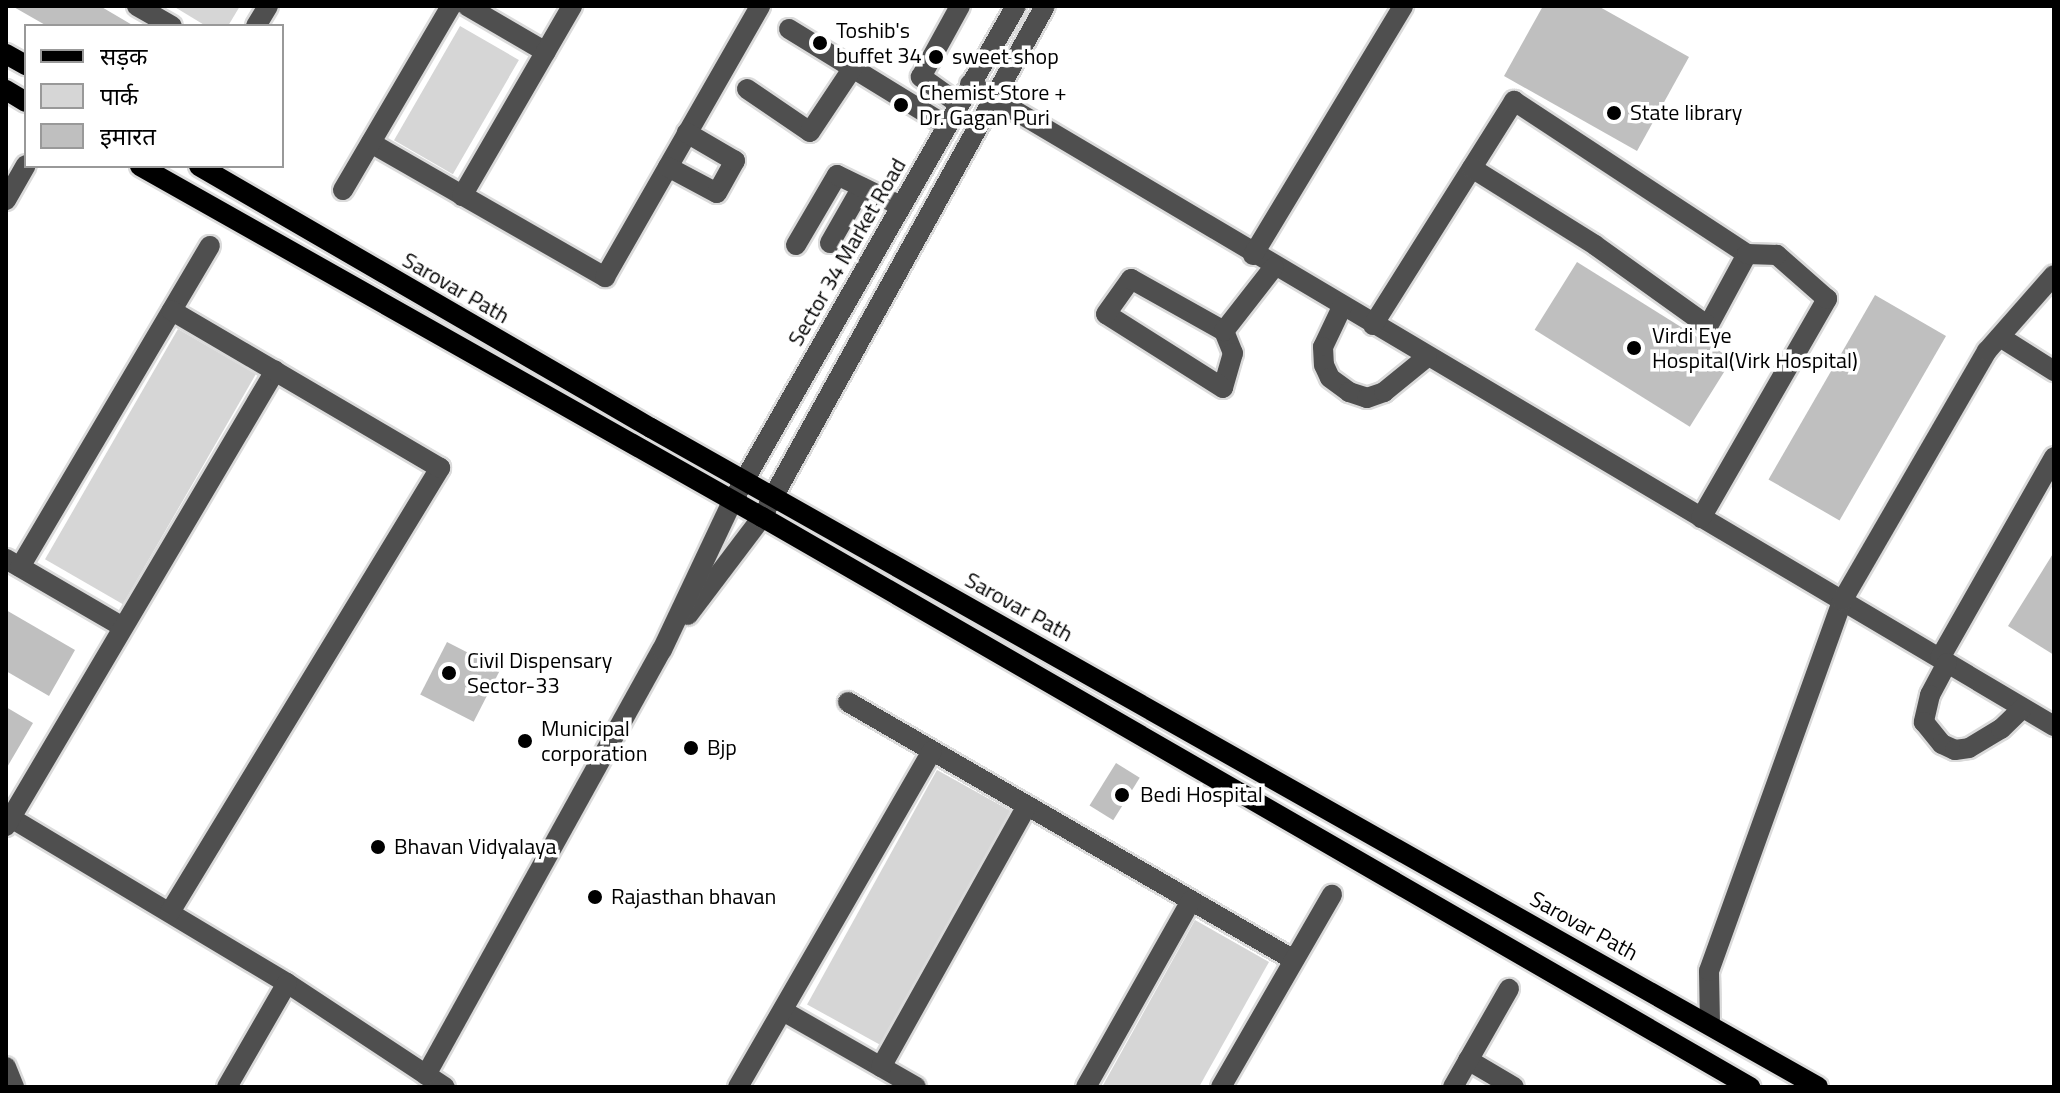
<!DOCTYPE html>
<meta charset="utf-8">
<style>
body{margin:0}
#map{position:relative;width:2060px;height:1093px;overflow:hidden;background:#fff;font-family:"Titillium Web","Noto Sans Devanagari",sans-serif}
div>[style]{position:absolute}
.green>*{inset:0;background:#d6d6d6;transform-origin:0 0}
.building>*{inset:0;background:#bfbfbf;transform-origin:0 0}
.roads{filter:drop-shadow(2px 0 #dbdbdb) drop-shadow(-2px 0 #dbdbdb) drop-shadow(0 2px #dbdbdb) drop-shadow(0 -2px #dbdbdb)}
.minor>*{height:20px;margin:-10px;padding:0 10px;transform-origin:10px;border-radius:10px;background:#4f4f4f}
.major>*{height:20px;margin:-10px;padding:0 10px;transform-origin:10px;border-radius:10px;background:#000}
.dots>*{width:22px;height:22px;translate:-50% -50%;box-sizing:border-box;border:4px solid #fff;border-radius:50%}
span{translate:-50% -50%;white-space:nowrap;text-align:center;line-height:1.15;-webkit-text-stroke:7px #fff;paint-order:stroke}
.poi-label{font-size:22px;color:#000}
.left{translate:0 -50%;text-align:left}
.street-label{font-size:22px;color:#000}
.frame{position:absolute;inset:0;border:8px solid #000;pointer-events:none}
.legend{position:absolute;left:24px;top:24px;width:260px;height:144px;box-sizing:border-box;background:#fff;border:2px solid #999;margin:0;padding:10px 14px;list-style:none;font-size:24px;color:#000}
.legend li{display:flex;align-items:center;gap:16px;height:40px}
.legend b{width:40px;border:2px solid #999}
</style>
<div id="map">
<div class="green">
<i style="clip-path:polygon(173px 6px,240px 6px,228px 26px,206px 26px)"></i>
<i style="left:460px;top:26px;width:68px;height:132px;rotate:30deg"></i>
<i style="left:178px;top:329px;width:90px;height:266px;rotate:30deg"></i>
<i style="left:937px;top:770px;width:85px;height:268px;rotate:29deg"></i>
<i style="clip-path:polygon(1195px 920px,1269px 962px,1199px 1087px,1102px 1087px)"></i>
</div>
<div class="building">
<i style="clip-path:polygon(12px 6px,100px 6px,134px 26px,47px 26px)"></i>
<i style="clip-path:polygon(1543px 6px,1598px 6px,1689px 57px,1637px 151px,1504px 76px)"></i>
<i style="left:1577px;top:262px;width:183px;height:80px;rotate:32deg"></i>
<i style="left:1875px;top:295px;width:82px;height:213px;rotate:30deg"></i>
<i style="clip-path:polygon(2054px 552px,2054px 655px,2008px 626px)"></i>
<i style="clip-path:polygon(6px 610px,75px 650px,49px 696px,6px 671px)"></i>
<i style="left:447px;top:642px;width:60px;height:59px;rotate:27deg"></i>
<i style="clip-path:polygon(6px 707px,33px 723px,6px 769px)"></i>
<i style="left:1116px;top:763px;width:28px;height:50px;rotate:32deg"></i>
</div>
<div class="roads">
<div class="minor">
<i style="left:137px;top:6px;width:40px;rotate:29.7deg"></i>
<i style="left:467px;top:6px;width:91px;rotate:30.2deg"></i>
<i style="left:256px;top:26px;width:23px;rotate:-59deg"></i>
<i style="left:789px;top:29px;width:185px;rotate:31.5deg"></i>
<i style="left:970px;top:84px;width:1260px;rotate:30.64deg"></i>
<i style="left:747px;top:89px;width:76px;rotate:34.3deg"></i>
<i style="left:810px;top:132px;width:76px;rotate:-56.3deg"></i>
<i style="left:959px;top:104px;width:47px;rotate:-144.6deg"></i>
<i style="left:921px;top:77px;width:81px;rotate:-61.2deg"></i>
<i style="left:371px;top:143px;width:270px;rotate:29.8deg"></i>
<i style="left:605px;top:277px;width:312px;rotate:-60.2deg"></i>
<i style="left:668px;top:167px;width:55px;rotate:28deg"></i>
<i style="left:717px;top:193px;width:37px;rotate:-61deg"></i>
<i style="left:735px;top:161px;width:56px;rotate:-149.7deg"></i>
<i style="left:343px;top:190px;width:213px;rotate:-59.6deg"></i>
<i style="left:462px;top:196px;width:220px;rotate:-59.9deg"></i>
<i style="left:6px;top:200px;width:40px;rotate:-60.3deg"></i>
<i style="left:830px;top:243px;width:64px;rotate:-60.3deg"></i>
<i style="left:796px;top:245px;width:81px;rotate:-59.6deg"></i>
<i style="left:837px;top:175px;width:71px;rotate:25.8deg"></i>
<i style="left:1253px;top:255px;width:291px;rotate:-58.9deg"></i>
<i style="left:1342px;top:307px;width:44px;rotate:115.4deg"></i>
<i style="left:1323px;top:347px;width:18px;rotate:87deg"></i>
<i style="left:1324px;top:365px;width:14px;rotate:65deg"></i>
<i style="left:1330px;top:378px;width:24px;rotate:36deg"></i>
<i style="left:1349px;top:392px;width:19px;rotate:18deg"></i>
<i style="left:1367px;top:398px;width:18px;rotate:-19deg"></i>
<i style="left:1384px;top:392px;width:55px;rotate:-39.1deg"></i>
<i style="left:1373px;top:325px;width:265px;rotate:-57.8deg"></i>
<i style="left:1514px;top:101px;width:279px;rotate:33.3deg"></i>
<i style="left:1747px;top:254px;width:82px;rotate:118.4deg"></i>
<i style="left:1708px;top:326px;width:139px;rotate:-144.4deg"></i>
<i style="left:1595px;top:245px;width:145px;rotate:-148deg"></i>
<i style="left:1224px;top:331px;width:24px;rotate:68deg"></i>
<i style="left:1233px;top:353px;width:36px;rotate:106deg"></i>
<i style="left:1223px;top:388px;width:138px;rotate:-147.7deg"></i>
<i style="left:1106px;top:314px;width:43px;rotate:-54.5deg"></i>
<i style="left:1131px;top:279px;width:107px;rotate:29.2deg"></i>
<i style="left:1224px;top:331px;width:81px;rotate:-52deg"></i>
<i style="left:2000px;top:337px;width:64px;rotate:32.2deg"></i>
<i style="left:1701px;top:518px;width:253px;rotate:-60.1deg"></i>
<i style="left:1827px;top:299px;width:67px;rotate:-138.7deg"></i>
<i style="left:1777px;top:255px;width:30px;rotate:-178deg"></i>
<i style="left:6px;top:559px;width:135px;rotate:30.2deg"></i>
<i style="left:20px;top:567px;width:373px;rotate:-59.4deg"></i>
<i style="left:688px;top:615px;width:123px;rotate:-52.9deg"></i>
<i style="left:762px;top:517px;width:584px;rotate:-61.02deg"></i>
<i style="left:1940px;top:658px;width:231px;rotate:-60.4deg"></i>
<i style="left:1947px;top:663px;width:36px;rotate:118deg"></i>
<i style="left:1930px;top:695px;width:28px;rotate:103deg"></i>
<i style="left:1924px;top:722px;width:28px;rotate:51deg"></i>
<i style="left:1942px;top:744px;width:14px;rotate:25deg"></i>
<i style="left:1955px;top:750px;width:14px;rotate:-8deg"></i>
<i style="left:1969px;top:748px;width:37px;rotate:-31deg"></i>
<i style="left:2001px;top:729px;width:30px;rotate:-44deg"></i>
<i style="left:848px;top:702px;width:515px;rotate:30.05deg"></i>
<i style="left:6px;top:815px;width:327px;rotate:30.9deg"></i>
<i style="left:287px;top:983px;width:189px;rotate:33.4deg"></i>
<i style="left:6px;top:826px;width:529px;rotate:-59.41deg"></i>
<i style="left:170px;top:912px;width:520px;rotate:-58.7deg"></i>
<i style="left:440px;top:468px;width:311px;rotate:-149.6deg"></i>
<i style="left:783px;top:1011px;width:153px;rotate:29.7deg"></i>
<i style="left:1710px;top:1024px;width:53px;rotate:-91.1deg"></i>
<i style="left:1709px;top:971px;width:393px;rotate:-70.2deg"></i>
<i style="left:1842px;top:601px;width:289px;rotate:-59.9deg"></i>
<i style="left:1987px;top:351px;width:101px;rotate:-48.6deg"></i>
<i style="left:1468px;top:1060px;width:53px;rotate:30.4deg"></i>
<i style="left:6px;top:1067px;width:22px;rotate:68deg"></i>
<i style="left:881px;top:1067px;width:299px;rotate:-60.8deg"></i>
<i style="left:426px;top:1075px;width:486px;rotate:-61deg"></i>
<i style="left:662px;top:650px;width:166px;rotate:-64.7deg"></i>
<i style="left:733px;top:500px;width:569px;rotate:-60.19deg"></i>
<i style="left:227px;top:1087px;width:120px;rotate:-60deg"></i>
<i style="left:738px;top:1087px;width:388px;rotate:-60deg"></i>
<i style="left:1086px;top:1087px;width:214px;rotate:-60.6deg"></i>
<i style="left:1221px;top:1087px;width:222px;rotate:-60deg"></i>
<i style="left:1453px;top:1087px;width:113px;rotate:-60.3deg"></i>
</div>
<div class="major">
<i style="left:6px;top:54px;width:23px;rotate:29deg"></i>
<i style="left:6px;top:90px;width:23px;rotate:31deg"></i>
<i style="left:140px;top:166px;width:714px;rotate:29.44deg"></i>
<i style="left:762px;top:517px;width:1141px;rotate:29.98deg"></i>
<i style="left:199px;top:166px;width:522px;rotate:30.1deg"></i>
<i style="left:651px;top:428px;width:1340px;rotate:29.45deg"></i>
</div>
</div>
<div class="dots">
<i style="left:820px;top:43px;background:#000"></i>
<i style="left:936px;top:57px;background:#000"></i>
<i style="left:901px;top:105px;background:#000"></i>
<i style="left:1614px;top:113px;background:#000"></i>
<i style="left:1634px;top:348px;background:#000"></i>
<i style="left:449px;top:673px;background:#000"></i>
<i style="left:525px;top:741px;background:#000"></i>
<i style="left:691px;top:748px;background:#000"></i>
<i style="left:1122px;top:795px;background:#000"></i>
<i style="left:378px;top:847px;background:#000"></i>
<i style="left:595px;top:897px;background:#000"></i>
</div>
<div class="poi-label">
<span class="left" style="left:836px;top:43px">Toshib's<br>buffet 34</span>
<span class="left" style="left:952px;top:57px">sweet shop</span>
<span class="left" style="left:919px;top:105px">Chemist Store +<br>Dr. Gagan Puri</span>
<span class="left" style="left:1630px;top:113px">State library</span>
<span class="left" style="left:1652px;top:348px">Virdi Eye<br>Hospital(Virk Hospital)</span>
<span class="left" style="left:467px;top:673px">Civil Dispensary<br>Sector-33</span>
<span class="left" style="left:541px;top:741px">Municipal<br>corporation</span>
<span class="left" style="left:707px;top:748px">Bjp</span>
<span class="left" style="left:1140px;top:795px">Bedi Hospital</span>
<span class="left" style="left:394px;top:847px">Bhavan Vidyalaya</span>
<span class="left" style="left:611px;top:897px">Rajasthan bhavan</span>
</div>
<div class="street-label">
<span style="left:847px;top:252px;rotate:-60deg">Sector 34 Market Road</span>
<span style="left:456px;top:288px;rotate:30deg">Sarovar Path</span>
<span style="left:1019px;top:607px;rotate:29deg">Sarovar Path</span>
<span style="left:1584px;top:926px;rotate:29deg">Sarovar Path</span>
</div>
<div class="frame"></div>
<ul class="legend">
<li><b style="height:10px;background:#000"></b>सड़क</li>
<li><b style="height:22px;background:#d6d6d6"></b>पार्क</li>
<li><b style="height:22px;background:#bfbfbf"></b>इमारत</li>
</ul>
</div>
